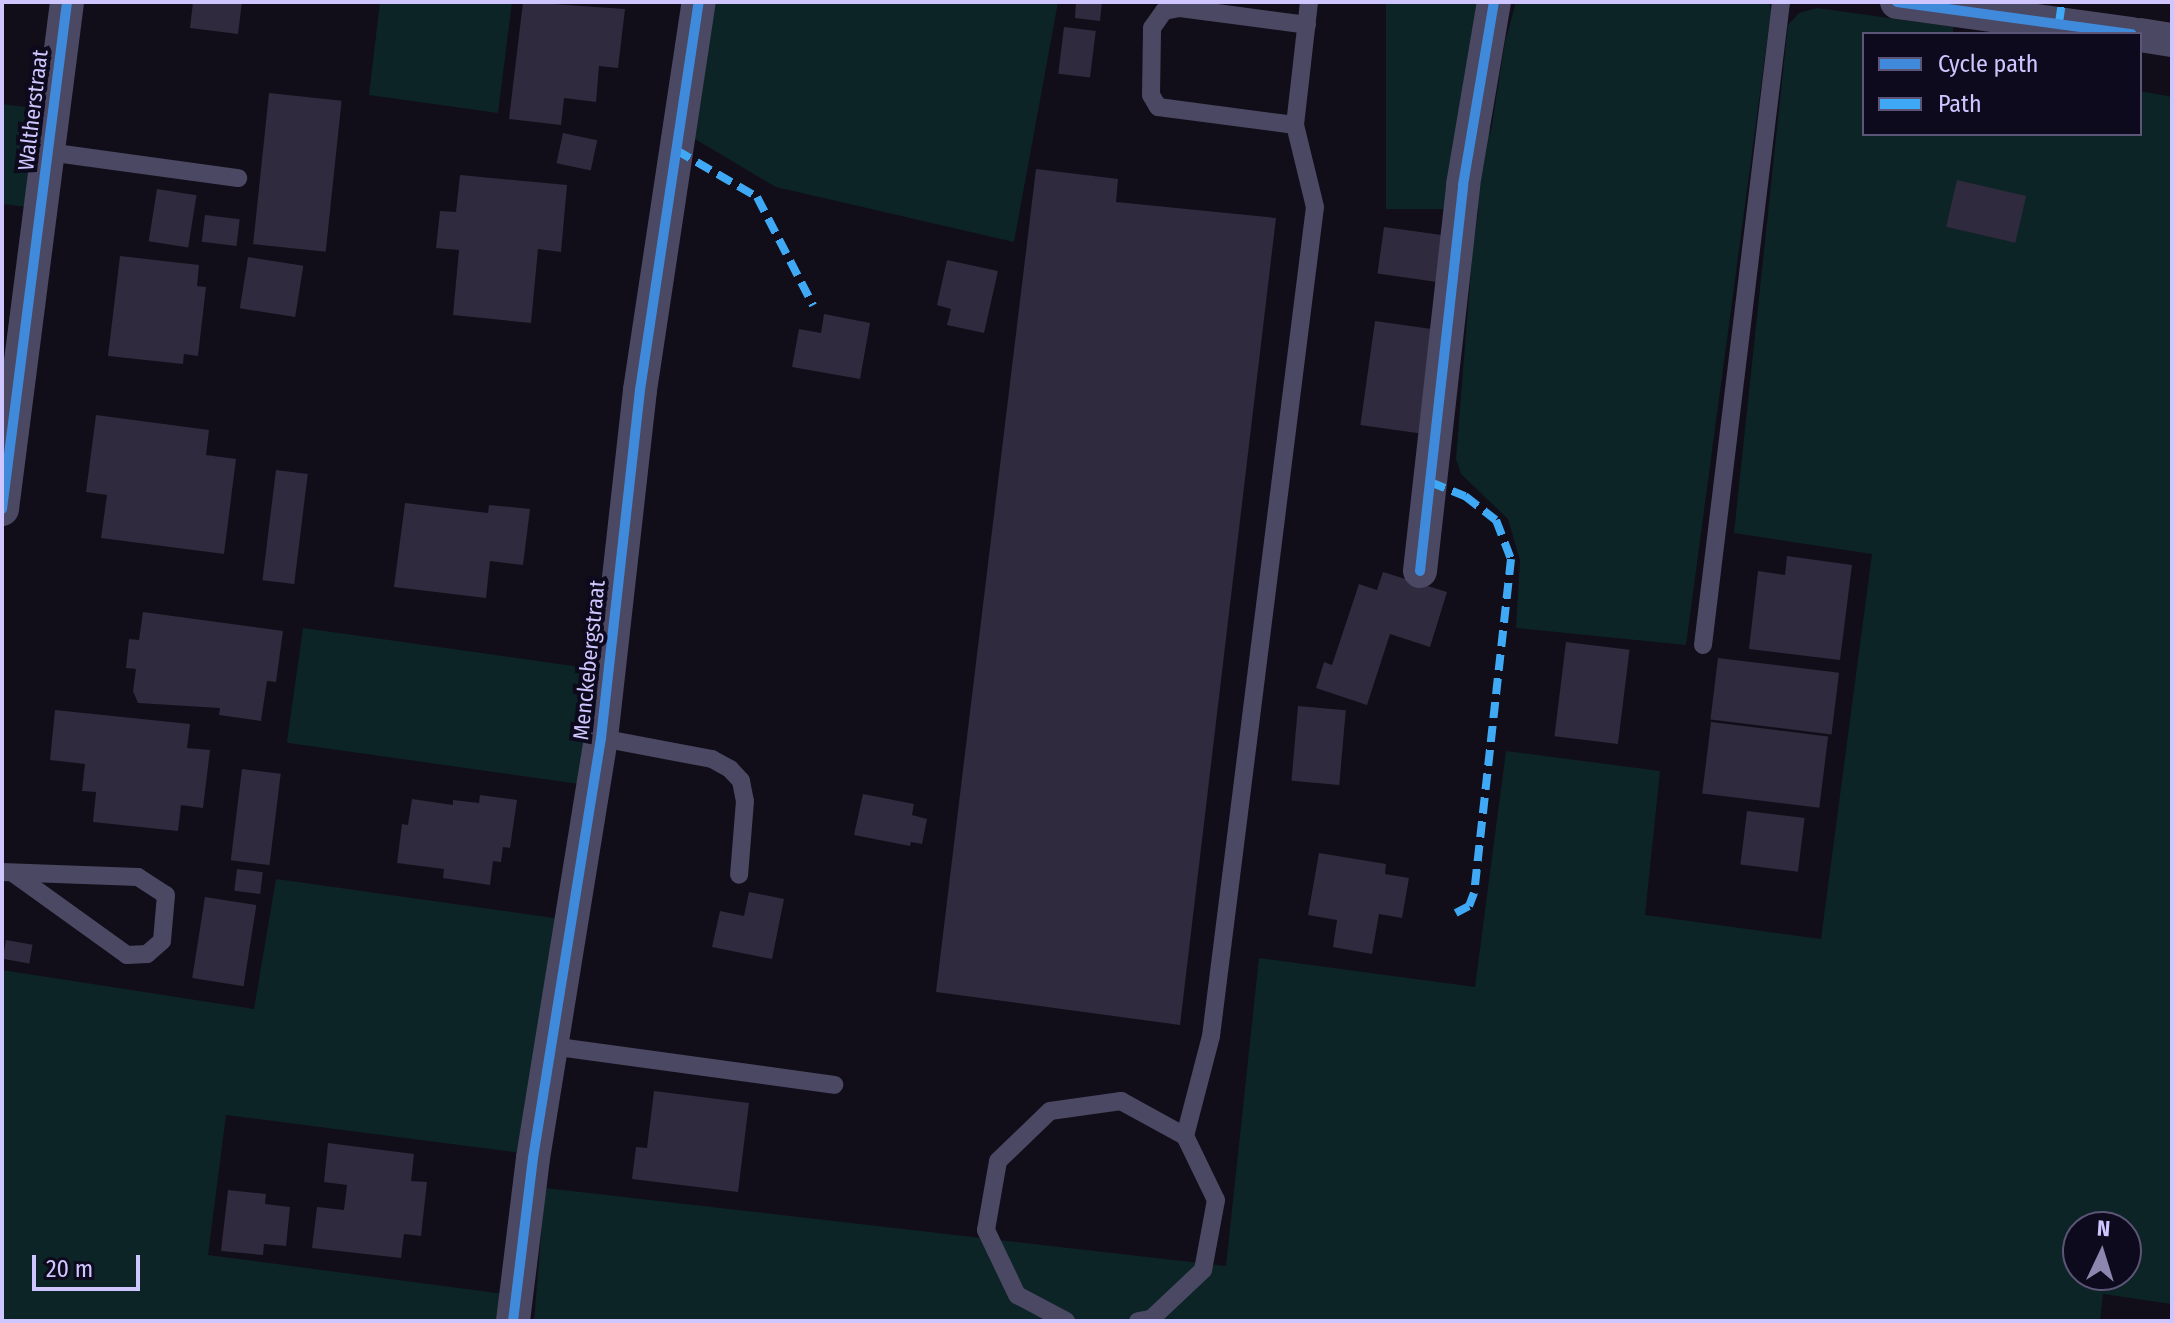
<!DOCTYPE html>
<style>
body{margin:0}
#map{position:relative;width:2174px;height:1323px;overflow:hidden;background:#110e19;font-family:"Fira Sans Condensed",sans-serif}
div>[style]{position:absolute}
.green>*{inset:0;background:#0d2426;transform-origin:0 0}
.building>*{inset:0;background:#2f2a3d;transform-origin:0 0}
.lane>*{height:18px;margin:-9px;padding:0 9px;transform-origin:9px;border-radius:9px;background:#4b4863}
.street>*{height:34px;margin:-17px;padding:0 17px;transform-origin:17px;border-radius:17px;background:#4b4863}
.quiet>*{height:8px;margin-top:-4px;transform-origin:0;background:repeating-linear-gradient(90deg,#3fa9f5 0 16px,transparent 0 24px)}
.cycleway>*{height:10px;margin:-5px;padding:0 5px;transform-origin:5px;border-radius:5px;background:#408adc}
span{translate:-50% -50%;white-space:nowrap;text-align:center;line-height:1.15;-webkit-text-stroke:8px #0e0a1d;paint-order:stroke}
.street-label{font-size:22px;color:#d0c6ff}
.frame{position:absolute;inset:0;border:4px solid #d0c6ff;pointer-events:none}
.legend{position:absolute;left:1862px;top:32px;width:280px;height:104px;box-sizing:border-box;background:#0e0a1d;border:2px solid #5c5577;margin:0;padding:10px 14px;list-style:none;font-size:24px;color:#d0c6ff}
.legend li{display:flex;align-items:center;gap:16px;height:40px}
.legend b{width:40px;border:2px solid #5c5577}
.north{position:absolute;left:2062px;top:1211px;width:80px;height:80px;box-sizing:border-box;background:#0e0a1d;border:2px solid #5c5577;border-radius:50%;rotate:4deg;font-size:22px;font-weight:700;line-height:32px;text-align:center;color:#d0c6ff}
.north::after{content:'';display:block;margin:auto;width:28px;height:36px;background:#8d86ae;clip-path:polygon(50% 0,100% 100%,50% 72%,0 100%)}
.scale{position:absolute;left:32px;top:1255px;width:108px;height:36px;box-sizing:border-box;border:4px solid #d0c6ff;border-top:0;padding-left:10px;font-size:24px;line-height:28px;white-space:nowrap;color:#d0c6ff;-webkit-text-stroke:6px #0e0a1d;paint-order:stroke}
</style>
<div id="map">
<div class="green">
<i style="clip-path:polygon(380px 2px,512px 2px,498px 113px,369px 95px)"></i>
<i style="clip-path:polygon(716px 2px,1058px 2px,1014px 242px,776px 187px,690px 136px)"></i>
<i style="left:1386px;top:2px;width:104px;height:207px"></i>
<i style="clip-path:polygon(1516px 2px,1769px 2px,1771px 11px,1686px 645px,1516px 628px,1520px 560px,1508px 519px,1461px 474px,1456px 459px,1473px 245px,1505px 42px)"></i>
<i style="clip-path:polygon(evenodd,1817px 8px,1954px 27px,1952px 34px,1864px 34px,1864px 134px,2140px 134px,2140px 91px,2172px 97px,2172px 1304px,2103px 1294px,2100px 1321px,534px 1321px,545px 1188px,1226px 1266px,1259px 958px,1475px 987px,1506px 751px,1660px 771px,1645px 915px,1821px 939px,1872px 554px,1734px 533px,1788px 25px,1799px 13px,1817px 8px,2078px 1227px,2126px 1227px,2126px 1275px,2078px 1275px,2078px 1227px)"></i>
<i style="clip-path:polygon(2px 104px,42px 109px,29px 207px,2px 204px)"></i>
<i style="left:303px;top:628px;width:301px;height:116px;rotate:8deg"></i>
<i style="clip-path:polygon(276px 879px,561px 919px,522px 1153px,226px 1115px,208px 1255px,511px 1295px,507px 1321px,2px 1321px,2px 970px,254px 1009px)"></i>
</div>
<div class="building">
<i style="clip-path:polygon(193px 2px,242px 2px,238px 34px,190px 28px)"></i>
<i style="clip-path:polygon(523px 2px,625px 9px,618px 68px,599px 66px,596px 102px,564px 98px,561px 125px,509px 119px)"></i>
<i style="clip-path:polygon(1076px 2px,1102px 2px,1100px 21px,1075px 18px)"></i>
<i style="left:1064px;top:27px;width:32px;height:47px;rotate:7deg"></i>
<i style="left:269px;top:93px;width:73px;height:152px;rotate:6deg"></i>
<i style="left:563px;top:133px;width:35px;height:31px;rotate:12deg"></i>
<i style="clip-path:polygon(1036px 169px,1118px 179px,1116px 202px,1276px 218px,1180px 1025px,936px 992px)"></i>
<i style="clip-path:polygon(460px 175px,567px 185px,561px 252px,538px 249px,531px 323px,453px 315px,459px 250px,436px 248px,440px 211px,456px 212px)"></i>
<i style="left:1957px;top:180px;width:71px;height:48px;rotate:13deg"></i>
<i style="left:157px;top:189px;width:40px;height:53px;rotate:9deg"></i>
<i style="left:205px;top:215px;width:35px;height:27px;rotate:7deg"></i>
<i style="left:1384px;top:227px;width:69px;height:47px;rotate:8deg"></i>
<i style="clip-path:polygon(120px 256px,199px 265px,197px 286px,206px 287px,198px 356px,184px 354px,183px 364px,108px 356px)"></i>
<i style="left:248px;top:257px;width:56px;height:52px;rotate:9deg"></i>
<i style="clip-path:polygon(947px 260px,998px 271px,984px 333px,947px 325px,951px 309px,937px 305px)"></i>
<i style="clip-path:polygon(824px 314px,870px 323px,860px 379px,792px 367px,799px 329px,821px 333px)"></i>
<i style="left:1375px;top:321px;width:66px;height:105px;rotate:8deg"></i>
<i style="clip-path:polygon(96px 415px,209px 430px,206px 455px,236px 459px,224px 554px,101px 538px,107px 495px,86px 492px)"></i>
<i style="left:276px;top:470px;width:32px;height:111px;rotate:7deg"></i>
<i style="clip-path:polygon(405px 503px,488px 513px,489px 505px,530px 509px,523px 565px,490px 561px,486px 598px,394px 587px)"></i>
<i style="clip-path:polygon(1787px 556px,1852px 565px,1840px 660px,1749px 649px,1758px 571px,1785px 575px)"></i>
<i style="clip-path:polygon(1383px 572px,1447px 592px,1430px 647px,1390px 634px,1367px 705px,1316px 688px,1324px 662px,1332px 665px,1359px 584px,1377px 590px)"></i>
<i style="clip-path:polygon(143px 612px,283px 631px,276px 682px,267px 681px,261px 721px,219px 715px,220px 708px,138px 703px,133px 691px,136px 669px,126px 668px,129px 639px,139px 640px)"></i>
<i style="left:1566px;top:642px;width:64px;height:95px;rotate:7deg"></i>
<i style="left:1718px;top:658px;width:122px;height:62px;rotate:7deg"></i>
<i style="left:1298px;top:706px;width:48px;height:75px;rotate:5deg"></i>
<i style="clip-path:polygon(55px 710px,190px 724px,187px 748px,210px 750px,203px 808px,181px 805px,178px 831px,93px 822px,96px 792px,82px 791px,85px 764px,50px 760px)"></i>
<i style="left:1711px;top:722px;width:118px;height:72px;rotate:7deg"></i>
<i style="left:242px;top:769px;width:39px;height:92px;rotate:7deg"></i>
<i style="clip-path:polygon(863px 794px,914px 804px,912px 815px,927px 819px,922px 844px,911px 842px,910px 846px,854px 835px)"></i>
<i style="clip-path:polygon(480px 795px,517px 800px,510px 848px,503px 847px,501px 862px,493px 861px,490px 885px,443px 878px,444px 869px,397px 863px,402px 824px,408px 825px,412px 799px,453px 805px,453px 800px,479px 803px)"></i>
<i style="left:1747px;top:811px;width:58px;height:54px;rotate:7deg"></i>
<i style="clip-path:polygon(1319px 853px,1386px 864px,1385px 874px,1409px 878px,1402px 918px,1379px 914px,1372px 954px,1333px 947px,1337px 920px,1308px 915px)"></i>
<i style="left:237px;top:869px;width:26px;height:22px;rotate:7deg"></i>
<i style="clip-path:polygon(749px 892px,784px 899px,772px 959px,712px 947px,720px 911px,744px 916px)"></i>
<i style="left:205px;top:897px;width:52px;height:82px;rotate:9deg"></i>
<i style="left:6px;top:940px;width:27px;height:19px;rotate:10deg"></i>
<i style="clip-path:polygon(654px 1091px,749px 1103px,738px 1192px,632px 1179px,636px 1147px,647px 1148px)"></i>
<i style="clip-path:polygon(328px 1143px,414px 1154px,411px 1181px,427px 1182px,421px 1236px,404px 1234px,401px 1258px,312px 1248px,317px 1207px,344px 1210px,347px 1185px,324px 1182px)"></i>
<i style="clip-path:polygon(228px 1190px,266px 1194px,265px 1204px,290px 1207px,286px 1246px,264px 1244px,263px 1255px,221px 1251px)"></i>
</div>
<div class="lane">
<i style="left:1295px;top:125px;width:138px;rotate:-172.5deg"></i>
<i style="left:1158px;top:107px;width:14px;rotate:-120deg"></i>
<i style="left:1151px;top:95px;width:67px;rotate:-89.1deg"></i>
<i style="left:1152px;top:28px;width:21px;rotate:-55deg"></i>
<i style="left:1164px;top:11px;width:16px;rotate:-11deg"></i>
<i style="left:1180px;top:8px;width:128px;rotate:7.6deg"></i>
<i style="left:48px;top:152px;width:192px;rotate:7.8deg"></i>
<i style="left:1703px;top:645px;width:648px;rotate:-83.08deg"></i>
<i style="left:601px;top:738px;width:113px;rotate:10.7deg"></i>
<i style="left:712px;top:759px;width:21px;rotate:29deg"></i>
<i style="left:730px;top:769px;width:16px;rotate:47deg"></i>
<i style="left:741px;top:781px;width:20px;rotate:79deg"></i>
<i style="left:745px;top:801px;width:74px;rotate:94.6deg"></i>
<i style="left:2px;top:872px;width:136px;rotate:2.1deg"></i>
<i style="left:138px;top:877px;width:33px;rotate:33deg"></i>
<i style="left:166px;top:895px;width:46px;rotate:95deg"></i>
<i style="left:162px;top:941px;width:20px;rotate:139deg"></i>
<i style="left:147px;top:954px;width:20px;rotate:177deg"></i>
<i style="left:127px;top:955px;width:140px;rotate:-144.3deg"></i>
<i style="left:551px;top:1046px;width:286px;rotate:7.8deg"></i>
<i style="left:1185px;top:1136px;width:103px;rotate:-75.4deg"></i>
<i style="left:1211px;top:1036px;width:835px;rotate:-82.85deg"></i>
<i style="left:1315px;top:207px;width:84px;rotate:-103.7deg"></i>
<i style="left:1295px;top:125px;width:124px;rotate:-83.5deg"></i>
<i style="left:1066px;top:1321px;width:55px;rotate:-152deg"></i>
<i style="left:1017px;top:1295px;width:72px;rotate:-115.5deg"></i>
<i style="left:986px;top:1230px;width:70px;rotate:-80.1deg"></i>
<i style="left:998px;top:1161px;width:72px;rotate:-43.9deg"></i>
<i style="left:1050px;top:1111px;width:72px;rotate:-8deg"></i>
<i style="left:1121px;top:1101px;width:73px;rotate:28.7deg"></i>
<i style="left:1185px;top:1136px;width:71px;rotate:64.2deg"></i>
<i style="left:1216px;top:1200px;width:71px;rotate:100.5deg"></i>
<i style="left:1203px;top:1270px;width:71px;rotate:136.7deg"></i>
<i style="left:1151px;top:1319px;width:13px;rotate:171deg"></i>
</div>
<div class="street">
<i style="left:1897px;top:2px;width:237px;rotate:7.8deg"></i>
<i style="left:2140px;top:35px;width:32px;rotate:9deg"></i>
<i style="left:2px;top:509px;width:511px;rotate:-82.69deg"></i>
<i style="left:1420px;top:571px;width:388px;rotate:-83.6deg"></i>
<i style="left:1463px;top:185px;width:186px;rotate:-80.4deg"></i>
<i style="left:513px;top:1321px;width:164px;rotate:-83deg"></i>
<i style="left:533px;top:1158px;width:425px;rotate:-80.8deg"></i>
<i style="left:601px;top:738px;width:350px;rotate:-83.6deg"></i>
<i style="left:640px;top:390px;width:392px;rotate:-81.4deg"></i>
</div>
<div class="quiet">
<i style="left:2059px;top:23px;width:21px;rotate:-82deg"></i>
<i style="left:676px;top:150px;width:94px;rotate:30.1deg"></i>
<i style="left:757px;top:197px;width:122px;rotate:62.6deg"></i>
<i style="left:1430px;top:482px;width:38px;rotate:22deg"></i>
<i style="left:1465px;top:496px;width:39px;rotate:38deg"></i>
<i style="left:1496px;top:520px;width:42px;rotate:69deg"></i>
<i style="left:1511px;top:559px;width:336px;rotate:96.3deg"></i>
<i style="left:1474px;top:893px;width:14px;rotate:111deg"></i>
<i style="left:1469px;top:906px;width:15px;rotate:152deg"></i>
</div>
<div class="cycleway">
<i style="left:1897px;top:2px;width:237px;rotate:7.8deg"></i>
<i style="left:2px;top:509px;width:511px;rotate:-82.69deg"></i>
<i style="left:1420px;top:571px;width:388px;rotate:-83.6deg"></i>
<i style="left:1463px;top:185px;width:186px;rotate:-80.4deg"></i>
<i style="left:513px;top:1321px;width:164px;rotate:-83deg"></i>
<i style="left:533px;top:1158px;width:425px;rotate:-80.8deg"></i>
<i style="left:601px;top:738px;width:350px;rotate:-83.6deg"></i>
<i style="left:640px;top:390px;width:392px;rotate:-81.4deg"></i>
</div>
<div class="street-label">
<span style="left:33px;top:110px;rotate:-83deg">Waltherstraat</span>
<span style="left:589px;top:660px;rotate:-84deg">Menckebergstraat</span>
</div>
<div class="frame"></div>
<ul class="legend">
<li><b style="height:10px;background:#408adc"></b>Cycle path</li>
<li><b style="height:10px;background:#3fa9f5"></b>Path</li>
</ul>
<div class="north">N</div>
<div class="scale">20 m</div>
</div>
